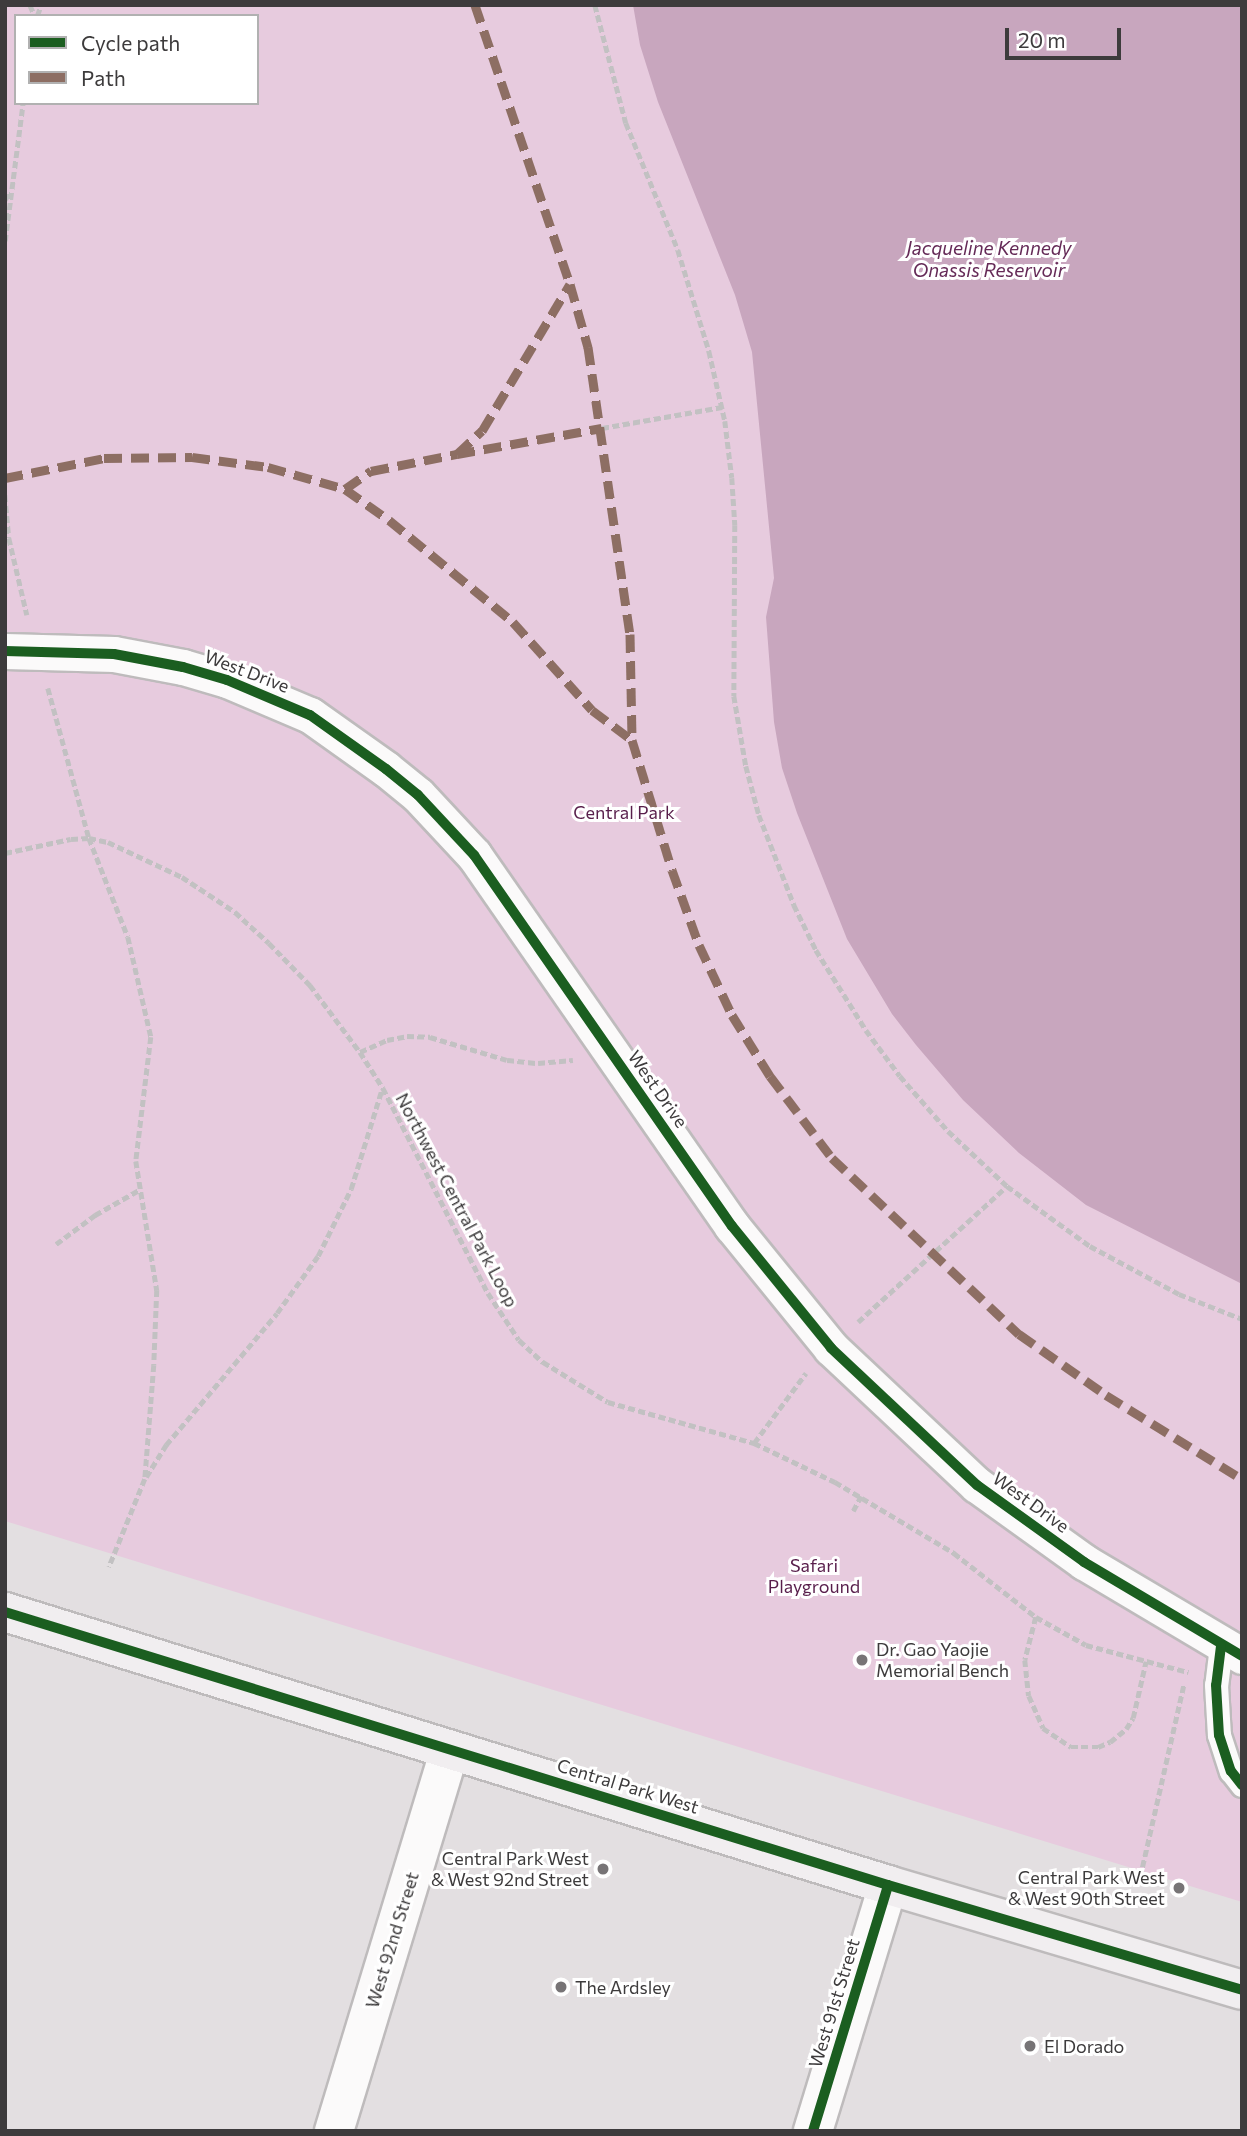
<!DOCTYPE html>
<style>
body{margin:0}
#map{position:relative;width:1247px;height:2136px;overflow:hidden;background:#e3dfe1;font-family:Commissioner,sans-serif}
div>[style]{position:absolute}
.green>*{inset:0;background:#e7cbde}
.water>*{inset:0;background:#c8a6be}
.path>*{height:4.5px;margin-top:-2.25px;transform-origin:0;background:repeating-linear-gradient(90deg,#c2c1c2 0 7px,transparent 0 10.5px)}
.roads{filter:drop-shadow(2px 0 #bebbbc) drop-shadow(-2px 0 #bebbbc) drop-shadow(0 2px #bebbbc) drop-shadow(0 -2px #bebbbc)}
.service>*{height:23px;margin:-11.5px;padding:0 11.5px;transform-origin:11.5px;border-radius:11.5px;background:#fbfafa}
.pedestrian>*{height:35px;margin:-17.5px;padding:0 17.5px;transform-origin:17.5px;border-radius:17.5px;background:#fbfafa}
.minor>*{height:38px;margin:-19px;padding:0 19px;transform-origin:19px;border-radius:19px;background:#fbfafa}
.secondary>*{height:38px;margin:-19px;padding:0 19px;transform-origin:19px;border-radius:19px;background:#f1eef0}
.quiet>*{height:9px;margin-top:-4.5px;transform-origin:0;background:repeating-linear-gradient(90deg,#8d6e63 0 18px,transparent 0 27px)}
.cycleway>*{height:10px;margin:-5px;padding:0 5px;transform-origin:5px;border-radius:5px;background:#1b5e20}
.dots>*{width:19px;height:19px;translate:-50% -50%;box-sizing:border-box;border:4px solid #fff;border-radius:50%}
span{translate:-50% -50%;white-space:nowrap;text-align:center;line-height:1.15;-webkit-text-stroke:6px #fff;paint-order:stroke}
.street-label{font-size:18px;color:#3d3b3c}
.park-label{font-size:18px;color:#581e4b}
.poi-label{font-size:18px;color:#3d3b3c}
.left{translate:0 -50%;text-align:left}
.right{translate:-100% -50%;text-align:right}
.water-label{font-size:19px;color:#652a57;font-style:italic}
.frame{position:absolute;inset:0;border:7px solid #3d3b3c;pointer-events:none}
.legend{position:absolute;left:14px;top:14px;width:245px;height:91px;box-sizing:border-box;background:#fff;border:2px solid #b1b1b1;margin:0;padding:9px 12px;list-style:none;font-size:21px;color:#3d3b3c}
.legend li{display:flex;align-items:center;gap:14px;height:35px}
.legend b{width:35px;border:2px solid #b1b1b1}
.scale{position:absolute;left:1005px;top:28px;width:116px;height:32px;box-sizing:border-box;border:4px solid #3d3b3c;border-top:0;padding-left:9px;font-size:21px;line-height:24px;white-space:nowrap;color:#3d3b3c;-webkit-text-stroke:5px #fff;paint-order:stroke}
</style>
<div id="map">
<div class="green">
<i style="clip-path:polygon(evenodd,5px 5px,1242px 5px,1242px 1902px,5px 1521px,5px 5px,16px 16px,257px 16px,257px 103px,16px 103px,16px 16px)"></i>
</div>
<div class="water">
<i style="clip-path:polygon(633px 5px,1242px 5px,1242px 1284px,1086px 1205px,1019px 1153px,963px 1100px,916px 1045px,892px 1014px,847px 939px,797px 813px,782px 768px,774px 722px,766px 617px,774px 578px,752px 352px,735px 295px,658px 102px,640px 45px)"></i>
</div>
<div class="path">
<i style="left:30px;top:5px;width:12px;rotate:66deg"></i>
<i style="left:595px;top:5px;width:122px;rotate:75.3deg"></i>
<i style="left:626px;top:123px;width:137px;rotate:67.7deg"></i>
<i style="left:678px;top:250px;width:106px;rotate:72.9deg"></i>
<i style="left:709px;top:351px;width:72px;rotate:77.1deg"></i>
<i style="left:725px;top:421px;width:57px;rotate:83deg"></i>
<i style="left:732px;top:478px;width:47px;rotate:86.3deg"></i>
<i style="left:735px;top:525px;width:171px;rotate:90.3deg"></i>
<i style="left:734px;top:696px;width:71px;rotate:80.3deg"></i>
<i style="left:746px;top:766px;width:51px;rotate:75.1deg"></i>
<i style="left:759px;top:815px;width:97px;rotate:68.7deg"></i>
<i style="left:794px;top:905px;width:50px;rotate:63.9deg"></i>
<i style="left:816px;top:950px;width:94px;rotate:58deg"></i>
<i style="left:866px;top:1030px;width:57px;rotate:53.5deg"></i>
<i style="left:900px;top:1076px;width:73px;rotate:48.9deg"></i>
<i style="left:948px;top:1131px;width:81px;rotate:43deg"></i>
<i style="left:1007px;top:1186px;width:102px;rotate:35.9deg"></i>
<i style="left:1090px;top:1246px;width:101px;rotate:28.3deg"></i>
<i style="left:1179px;top:1294px;width:68px;rotate:21.6deg"></i>
<i style="left:37px;top:16px;width:12px;rotate:-70deg"></i>
<i style="left:5px;top:200px;width:10px;rotate:-61deg"></i>
<i style="left:5px;top:241px;width:139px;rotate:-82.6deg"></i>
<i style="left:602px;top:428px;width:122px;rotate:-9.9deg"></i>
<i style="left:5px;top:495px;width:43px;rotate:84.7deg"></i>
<i style="left:9px;top:538px;width:79px;rotate:76.8deg"></i>
<i style="left:48px;top:688px;width:156px;rotate:74.7deg"></i>
<i style="left:89px;top:838px;width:106px;rotate:68.5deg"></i>
<i style="left:128px;top:937px;width:103px;rotate:77deg"></i>
<i style="left:151px;top:1037px;width:125px;rotate:96.9deg"></i>
<i style="left:136px;top:1161px;width:131px;rotate:80.8deg"></i>
<i style="left:157px;top:1290px;width:75px;rotate:92.3deg"></i>
<i style="left:154px;top:1365px;width:114px;rotate:94.5deg"></i>
<i style="left:145px;top:1479px;width:95px;rotate:112.2deg"></i>
<i style="left:5px;top:853px;width:67px;rotate:-12deg"></i>
<i style="left:71px;top:839px;width:18px;rotate:-3deg"></i>
<i style="left:89px;top:838px;width:19px;rotate:12deg"></i>
<i style="left:108px;top:842px;width:82px;rotate:25.3deg"></i>
<i style="left:182px;top:877px;width:64px;rotate:33.4deg"></i>
<i style="left:235px;top:912px;width:46px;rotate:42.4deg"></i>
<i style="left:269px;top:943px;width:59px;rotate:45.7deg"></i>
<i style="left:310px;top:985px;width:84px;rotate:53.3deg"></i>
<i style="left:360px;top:1052px;width:43px;rotate:57.4deg"></i>
<i style="left:383px;top:1088px;width:230px;rotate:62.9deg"></i>
<i style="left:488px;top:1293px;width:56px;rotate:56.6deg"></i>
<i style="left:519px;top:1340px;width:33px;rotate:43deg"></i>
<i style="left:543px;top:1362px;width:76px;rotate:31.6deg"></i>
<i style="left:608px;top:1402px;width:152px;rotate:15.7deg"></i>
<i style="left:754px;top:1443px;width:90px;rotate:25.7deg"></i>
<i style="left:835px;top:1482px;width:139px;rotate:30.8deg"></i>
<i style="left:954px;top:1553px;width:104px;rotate:38deg"></i>
<i style="left:1036px;top:1617px;width:57px;rotate:29.2deg"></i>
<i style="left:1086px;top:1645px;width:106px;rotate:14.8deg"></i>
<i style="left:360px;top:1052px;width:30px;rotate:-24deg"></i>
<i style="left:387px;top:1040px;width:20px;rotate:-11deg"></i>
<i style="left:407px;top:1036px;width:23px;rotate:2deg"></i>
<i style="left:430px;top:1037px;width:80px;rotate:16.6deg"></i>
<i style="left:507px;top:1060px;width:31px;rotate:6deg"></i>
<i style="left:538px;top:1063px;width:35px;rotate:-5deg"></i>
<i style="left:56px;top:1244px;width:49px;rotate:-36.6deg"></i>
<i style="left:95px;top:1215px;width:51px;rotate:-29.6deg"></i>
<i style="left:858px;top:1322px;width:202px;rotate:-42.4deg"></i>
<i style="left:754px;top:1443px;width:87px;rotate:-53.4deg"></i>
<i style="left:146px;top:1477px;width:38px;rotate:-58deg"></i>
<i style="left:166px;top:1445px;width:172px;rotate:-49.9deg"></i>
<i style="left:277px;top:1313px;width:70px;rotate:-54.3deg"></i>
<i style="left:318px;top:1256px;width:75px;rotate:-63.8deg"></i>
<i style="left:351px;top:1189px;width:105px;rotate:-72.8deg"></i>
<i style="left:853px;top:1511px;width:17px;rotate:-62deg"></i>
<i style="left:1036px;top:1617px;width:44px;rotate:104.3deg"></i>
<i style="left:1025px;top:1660px;width:36px;rotate:84deg"></i>
<i style="left:1029px;top:1696px;width:35px;rotate:66deg"></i>
<i style="left:1043px;top:1728px;width:34px;rotate:34deg"></i>
<i style="left:1071px;top:1747px;width:27px"></i>
<i style="left:1098px;top:1747px;width:13px;rotate:-23deg"></i>
<i style="left:1110px;top:1742px;width:21px;rotate:-39deg"></i>
<i style="left:1126px;top:1729px;width:13px;rotate:-58deg"></i>
<i style="left:1133px;top:1718px;width:58px;rotate:-77.2deg"></i>
<i style="left:1140px;top:1877px;width:199px;rotate:-77.2deg"></i>
</div>
<div class="roads">
<div class="service">
<i style="left:1221px;top:1646px;width:39px;rotate:97deg"></i>
<i style="left:1216px;top:1685px;width:50px;rotate:86.6deg"></i>
<i style="left:1219px;top:1735px;width:38px;rotate:72deg"></i>
<i style="left:1231px;top:1771px;width:18px;rotate:52deg"></i>
</div>
<div class="pedestrian">
<i style="left:5px;top:651px;width:109px;rotate:1.6deg"></i>
<i style="left:114px;top:654px;width:70px;rotate:10.7deg"></i>
<i style="left:183px;top:667px;width:46px;rotate:16.5deg"></i>
<i style="left:227px;top:680px;width:90px;rotate:22.9deg"></i>
<i style="left:310px;top:715px;width:93px;rotate:35.4deg"></i>
<i style="left:386px;top:769px;width:41px;rotate:39.1deg"></i>
<i style="left:418px;top:795px;width:82px;rotate:47deg"></i>
<i style="left:474px;top:855px;width:452px;rotate:55.2deg"></i>
<i style="left:732px;top:1226px;width:157px;rotate:50.9deg"></i>
<i style="left:831px;top:1348px;width:200px;rotate:43.2deg"></i>
<i style="left:977px;top:1485px;width:132px;rotate:35.7deg"></i>
<i style="left:1084px;top:1562px;width:184px;rotate:30.7deg"></i>
</div>
<div class="minor">
<i style="left:334px;top:2131px;width:398px;rotate:-73.1deg"></i>
<i style="left:813px;top:2131px;width:257px;rotate:-73deg"></i>
</div>
<div class="secondary">
<i style="left:5px;top:1612px;width:924px;rotate:17.18deg"></i>
<i style="left:888px;top:1885px;width:369px;rotate:16.5deg"></i>
</div>
</div>
<div class="quiet">
<i style="left:475px;top:5px;width:295px;rotate:71.2deg"></i>
<i style="left:570px;top:284px;width:66px;rotate:74.1deg"></i>
<i style="left:588px;top:347px;width:290px;rotate:81.7deg"></i>
<i style="left:630px;top:634px;width:106px;rotate:88.9deg"></i>
<i style="left:632px;top:740px;width:136px;rotate:72.9deg"></i>
<i style="left:672px;top:870px;width:80px;rotate:70.2deg"></i>
<i style="left:699px;top:945px;width:77px;rotate:64.8deg"></i>
<i style="left:732px;top:1015px;width:72px;rotate:58.1deg"></i>
<i style="left:770px;top:1076px;width:103px;rotate:52.9deg"></i>
<i style="left:832px;top:1158px;width:257px;rotate:43.3deg"></i>
<i style="left:1019px;top:1334px;width:106px;rotate:35deg"></i>
<i style="left:1106px;top:1395px;width:160px;rotate:31.7deg"></i>
<i style="left:457px;top:454px;width:147px;rotate:-10.2deg"></i>
<i style="left:5px;top:478px;width:101px;rotate:-11.4deg"></i>
<i style="left:104px;top:458px;width:88px;rotate:-0.7deg"></i>
<i style="left:192px;top:457px;width:77px;rotate:7.5deg"></i>
<i style="left:268px;top:467px;width:80px;rotate:15.9deg"></i>
<i style="left:345px;top:489px;width:54px;rotate:35.2deg"></i>
<i style="left:389px;top:520px;width:161px;rotate:39.4deg"></i>
<i style="left:513px;top:622px;width:118px;rotate:48.1deg"></i>
<i style="left:592px;top:710px;width:50px;rotate:36.9deg"></i>
<i style="left:345px;top:489px;width:32px;rotate:-35deg"></i>
<i style="left:371px;top:471px;width:88px;rotate:-11.2deg"></i>
<i style="left:457px;top:454px;width:34px;rotate:-43deg"></i>
<i style="left:482px;top:431px;width:171px;rotate:-59.1deg"></i>
</div>
<div class="cycleway">
<i style="left:5px;top:651px;width:109px;rotate:1.6deg"></i>
<i style="left:114px;top:654px;width:70px;rotate:10.7deg"></i>
<i style="left:183px;top:667px;width:46px;rotate:16.5deg"></i>
<i style="left:227px;top:680px;width:90px;rotate:22.9deg"></i>
<i style="left:310px;top:715px;width:93px;rotate:35.4deg"></i>
<i style="left:386px;top:769px;width:41px;rotate:39.1deg"></i>
<i style="left:418px;top:795px;width:82px;rotate:47deg"></i>
<i style="left:474px;top:855px;width:452px;rotate:55.2deg"></i>
<i style="left:732px;top:1226px;width:157px;rotate:50.9deg"></i>
<i style="left:831px;top:1348px;width:200px;rotate:43.2deg"></i>
<i style="left:977px;top:1485px;width:132px;rotate:35.7deg"></i>
<i style="left:1084px;top:1562px;width:184px;rotate:30.7deg"></i>
<i style="left:5px;top:1612px;width:924px;rotate:17.18deg"></i>
<i style="left:888px;top:1885px;width:369px;rotate:16.5deg"></i>
<i style="left:1221px;top:1646px;width:39px;rotate:97deg"></i>
<i style="left:1216px;top:1685px;width:50px;rotate:86.6deg"></i>
<i style="left:1219px;top:1735px;width:38px;rotate:72deg"></i>
<i style="left:1231px;top:1771px;width:18px;rotate:52deg"></i>
<i style="left:813px;top:2131px;width:257px;rotate:-73deg"></i>
</div>
<div class="dots">
<i style="left:862px;top:1660px;background:#777476"></i>
<i style="left:603px;top:1869px;background:#777476"></i>
<i style="left:1179px;top:1888px;background:#777476"></i>
<i style="left:561px;top:1987px;background:#777476"></i>
<i style="left:1030px;top:2046px;background:#777476"></i>
</div>
<div class="street-label">
<span style="left:247px;top:671px;rotate:21deg">West Drive</span>
<span style="left:658px;top:1089px;rotate:55deg">West Drive</span>
<span style="left:457px;top:1200px;rotate:62deg">Northwest Central Park Loop</span>
<span style="left:1031px;top:1502px;rotate:36deg">West Drive</span>
<span style="left:628px;top:1786px;rotate:17deg">Central Park West</span>
<span style="left:392px;top:1940px;rotate:-73deg">West 92nd Street</span>
<span style="left:834px;top:2003px;rotate:-73deg">West 91st Street</span>
</div>
<div class="park-label">
<span style="left:624px;top:812px">Central Park</span>
<span style="left:814px;top:1576px">Safari<br>Playground</span>
</div>
<div class="poi-label">
<span class="left" style="left:876px;top:1660px">Dr. Gao Yaojie<br>Memorial Bench</span>
<span class="right" style="left:589px;top:1869px">Central Park West<br>&amp; West 92nd Street</span>
<span class="right" style="left:1165px;top:1888px">Central Park West<br>&amp; West 90th Street</span>
<span class="left" style="left:575px;top:1987px">The Ardsley</span>
<span class="left" style="left:1044px;top:2046px">El Dorado</span>
</div>
<div class="water-label">
<span style="left:989px;top:259px">Jacqueline Kennedy<br>Onassis Reservoir</span>
</div>
<div class="frame"></div>
<ul class="legend">
<li><b style="height:9px;background:#1b5e20"></b>Cycle path</li>
<li><b style="height:9px;background:#8d6e63"></b>Path</li>
</ul>
<div class="scale">20 m</div>
</div>
